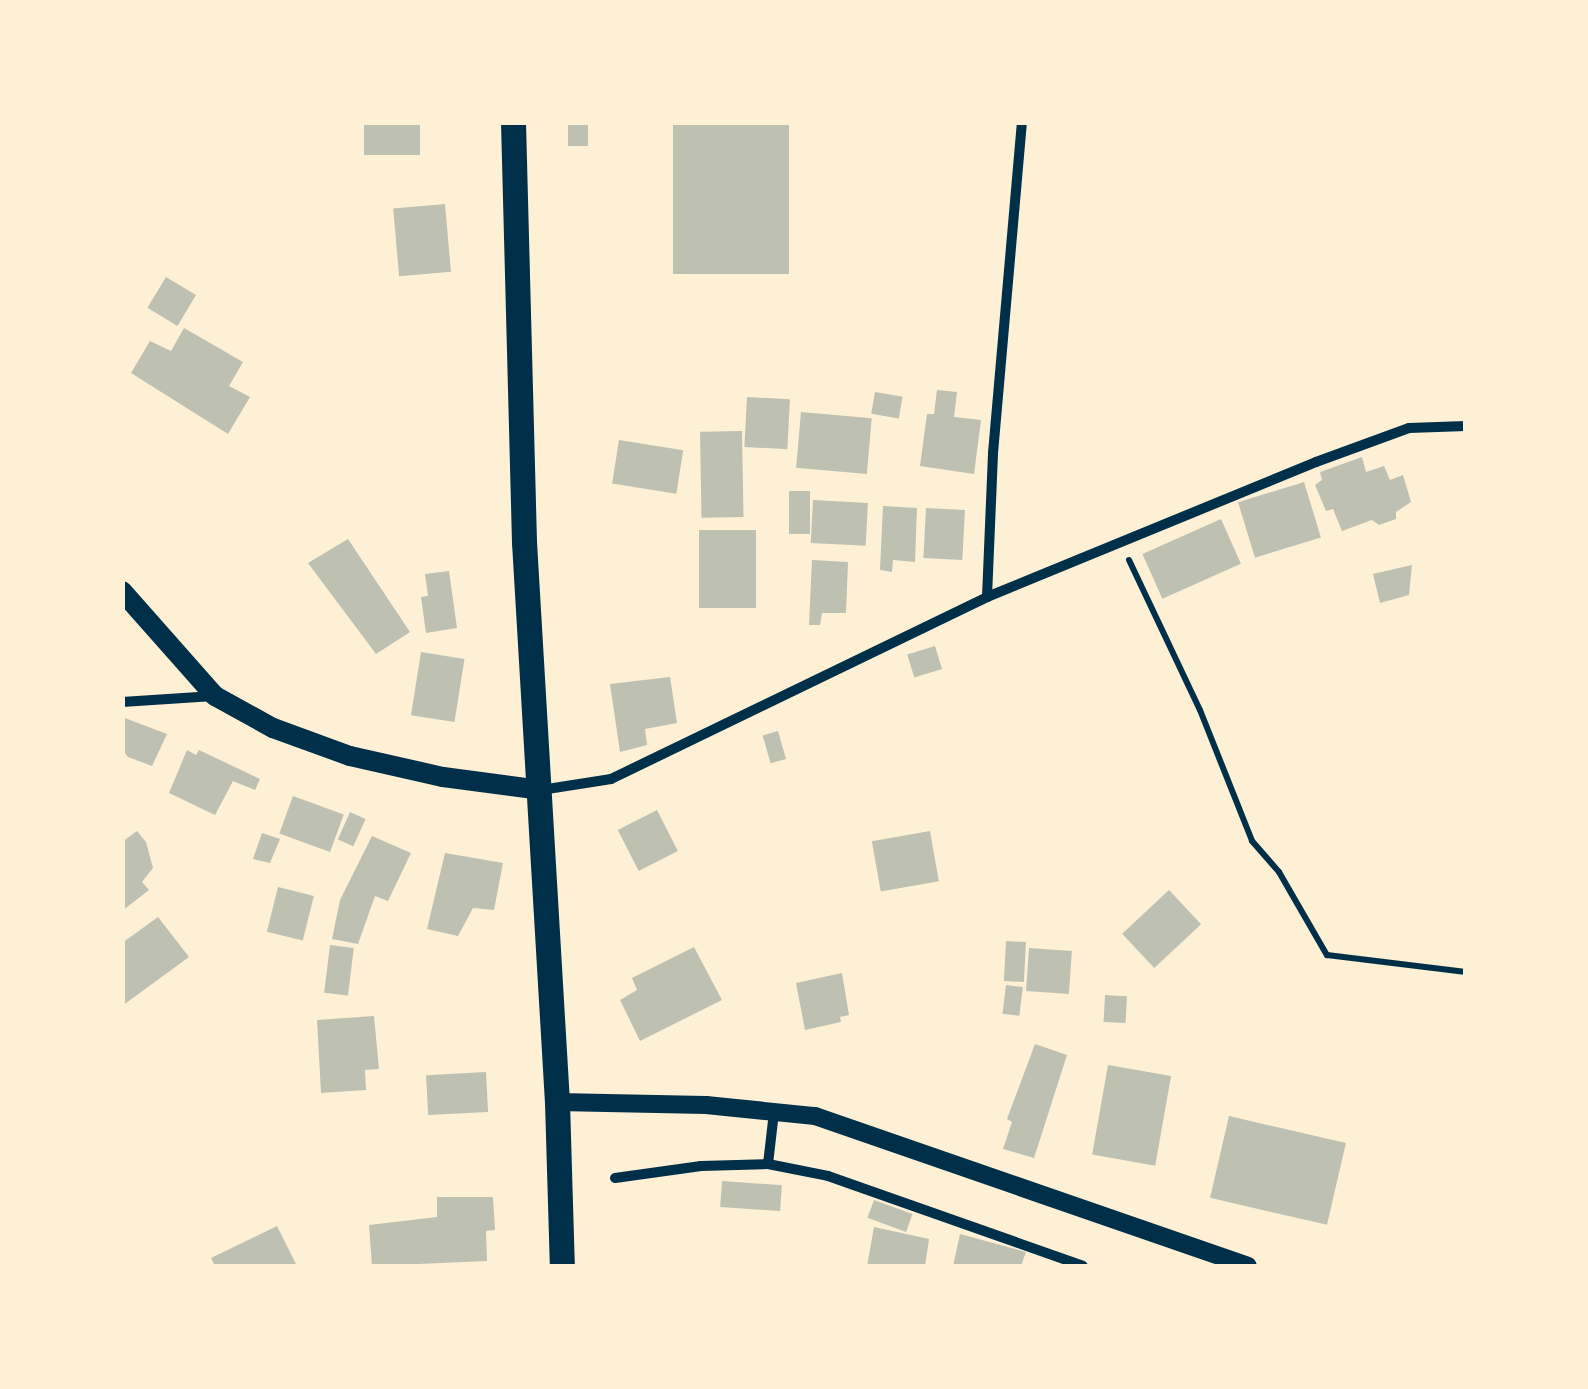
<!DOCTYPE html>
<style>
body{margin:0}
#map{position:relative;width:1588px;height:1389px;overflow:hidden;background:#fdf0d5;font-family:"Noto Sans",sans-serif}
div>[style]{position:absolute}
.building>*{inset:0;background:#bec0b2;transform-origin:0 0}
.path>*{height:6px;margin:-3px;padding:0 3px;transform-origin:3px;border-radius:3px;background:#003049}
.minor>*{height:10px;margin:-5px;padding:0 5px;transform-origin:5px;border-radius:5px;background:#003049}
.tertiary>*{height:18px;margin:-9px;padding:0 9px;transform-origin:9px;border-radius:9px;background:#003049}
.secondary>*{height:20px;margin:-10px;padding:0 10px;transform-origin:10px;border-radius:10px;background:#003049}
.trunk>*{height:25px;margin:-12.5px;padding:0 12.5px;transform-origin:12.5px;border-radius:12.5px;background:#003049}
span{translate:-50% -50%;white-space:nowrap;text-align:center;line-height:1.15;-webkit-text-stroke:8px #fdf0d5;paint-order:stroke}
.frame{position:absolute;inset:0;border:125px solid #fdf0d5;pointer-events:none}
</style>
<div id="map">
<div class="building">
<i style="left:364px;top:122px;width:56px;height:33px"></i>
<i style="left:568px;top:122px;width:20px;height:24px"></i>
<i style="left:673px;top:122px;width:116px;height:152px"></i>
<i style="left:445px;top:204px;width:68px;height:52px;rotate:85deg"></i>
<i style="left:166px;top:277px;width:35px;height:36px;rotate:31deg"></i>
<i style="clip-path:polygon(184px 328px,243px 362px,229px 386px,250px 397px,228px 434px,131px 373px,150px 341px,171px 351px)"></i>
<i style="clip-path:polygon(937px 390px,957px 392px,954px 417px,981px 420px,974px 474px,920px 466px,927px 414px,934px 414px)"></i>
<i style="left:875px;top:392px;width:28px;height:22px;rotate:10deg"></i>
<i style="left:747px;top:397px;width:43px;height:50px;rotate:3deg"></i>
<i style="left:801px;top:412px;width:71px;height:56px;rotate:5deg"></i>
<i style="left:742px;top:431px;width:86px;height:42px;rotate:89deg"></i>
<i style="left:619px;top:440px;width:65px;height:44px;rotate:9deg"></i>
<i style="clip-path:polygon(1362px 457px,1366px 472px,1384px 466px,1390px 480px,1403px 475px,1411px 502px,1396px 512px,1396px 519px,1379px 525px,1372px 520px,1342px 531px,1333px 509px,1326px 511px,1315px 485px,1322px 480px,1320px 472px)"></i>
<i style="left:1304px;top:482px;width:58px;height:69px;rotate:73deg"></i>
<i style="left:789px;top:491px;width:21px;height:43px"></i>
<i style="left:813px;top:500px;width:55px;height:43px;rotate:3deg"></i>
<i style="clip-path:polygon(883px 506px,917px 508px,915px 562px,893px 560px,892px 572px,880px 570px)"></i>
<i style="left:926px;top:508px;width:39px;height:50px;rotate:3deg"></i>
<i style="left:1221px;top:519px;width:49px;height:86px;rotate:66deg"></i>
<i style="left:699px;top:530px;width:57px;height:78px"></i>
<i style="clip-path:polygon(348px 539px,410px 632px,376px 654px,308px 563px)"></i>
<i style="clip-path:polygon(812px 560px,848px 562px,846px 613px,822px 613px,820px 625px,809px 625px)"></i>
<i style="clip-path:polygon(1412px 565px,1409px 595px,1380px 603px,1373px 574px)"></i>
<i style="clip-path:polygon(449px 571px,457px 628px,426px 633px,421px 597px,428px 596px,425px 574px)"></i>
<i style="left:935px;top:646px;width:24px;height:29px;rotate:73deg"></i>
<i style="left:421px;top:652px;width:44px;height:64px;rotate:9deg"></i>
<i style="clip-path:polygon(670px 677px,677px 723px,645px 729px,647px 745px,620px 752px,610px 684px)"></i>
<i style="clip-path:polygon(122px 717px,167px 734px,152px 766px,128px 757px,122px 749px)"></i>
<i style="left:778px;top:731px;width:29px;height:16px;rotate:74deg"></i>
<i style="clip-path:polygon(187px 750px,196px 755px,199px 750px,260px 779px,255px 790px,233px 781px,215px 815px,169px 793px)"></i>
<i style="left:293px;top:796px;width:54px;height:40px;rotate:20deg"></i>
<i style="left:657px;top:810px;width:46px;height:44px;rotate:63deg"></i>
<i style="left:350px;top:812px;width:17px;height:30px;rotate:24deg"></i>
<i style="clip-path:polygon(137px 831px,146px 842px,153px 868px,142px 882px,149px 890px,122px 911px,122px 842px)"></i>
<i style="left:930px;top:831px;width:51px;height:59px;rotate:80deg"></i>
<i style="clip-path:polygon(262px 833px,280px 839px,270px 863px,253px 859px)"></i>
<i style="clip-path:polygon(372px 836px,411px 853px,388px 901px,375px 896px,358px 944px,332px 939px,340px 900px)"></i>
<i style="clip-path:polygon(445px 853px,503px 863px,494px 910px,473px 908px,458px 936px,427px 929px)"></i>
<i style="left:278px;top:887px;width:37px;height:46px;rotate:14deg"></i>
<i style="left:1169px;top:890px;width:47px;height:64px;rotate:47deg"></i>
<i style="clip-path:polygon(158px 917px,189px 957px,122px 1006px,122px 943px)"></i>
<i style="left:1006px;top:941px;width:20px;height:40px;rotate:3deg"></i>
<i style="left:330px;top:945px;width:24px;height:48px;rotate:7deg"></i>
<i style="clip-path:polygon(694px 947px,722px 1000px,640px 1041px,620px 1000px,637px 990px,632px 978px)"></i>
<i style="left:1029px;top:948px;width:43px;height:43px;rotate:4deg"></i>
<i style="clip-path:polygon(842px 973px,849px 1015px,840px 1017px,841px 1022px,805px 1030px,796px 983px)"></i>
<i style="left:1006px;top:985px;width:17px;height:29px;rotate:7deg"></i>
<i style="left:1105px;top:995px;width:22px;height:27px;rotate:3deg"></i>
<i style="clip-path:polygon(374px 1016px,379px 1069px,365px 1070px,366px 1090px,321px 1093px,317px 1020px)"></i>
<i style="clip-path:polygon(1035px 1044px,1067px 1055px,1034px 1158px,1003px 1149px,1012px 1122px,1007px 1119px)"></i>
<i style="left:1108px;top:1065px;width:64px;height:91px;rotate:10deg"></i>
<i style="left:486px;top:1072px;width:40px;height:60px;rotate:87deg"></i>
<i style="left:1229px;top:1116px;width:120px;height:84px;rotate:13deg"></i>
<i style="left:722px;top:1181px;width:60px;height:26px;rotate:4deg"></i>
<i style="clip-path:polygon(437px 1197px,493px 1197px,495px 1230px,486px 1231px,487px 1261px,372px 1266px,369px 1225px,437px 1217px)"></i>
<i style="left:874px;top:1200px;width:41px;height:19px;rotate:20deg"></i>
<i style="clip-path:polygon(277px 1226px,297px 1266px,215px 1266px,211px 1258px)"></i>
<i style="clip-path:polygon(874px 1227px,929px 1239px,925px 1266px,867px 1266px)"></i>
<i style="clip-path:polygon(960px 1234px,1026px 1252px,1021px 1266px,953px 1266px)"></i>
</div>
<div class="path">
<i style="left:1129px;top:560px;width:166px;rotate:64.7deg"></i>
<i style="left:1200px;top:710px;width:141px;rotate:68.3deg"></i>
<i style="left:1252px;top:841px;width:41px;rotate:48.9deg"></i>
<i style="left:1279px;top:872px;width:96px;rotate:60deg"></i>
<i style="left:1327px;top:955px;width:140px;rotate:7deg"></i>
</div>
<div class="minor">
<i style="left:987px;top:597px;width:144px;rotate:-87.6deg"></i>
<i style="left:993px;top:453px;width:332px;rotate:-85deg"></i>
<i style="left:122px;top:702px;width:92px;rotate:-3.7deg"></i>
<i style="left:541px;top:790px;width:71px;rotate:-8.9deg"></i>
<i style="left:611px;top:779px;width:418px;rotate:-25.8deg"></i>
<i style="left:987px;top:597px;width:356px;rotate:-22.3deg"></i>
<i style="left:1316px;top:462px;width:99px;rotate:-20.1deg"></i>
<i style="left:1409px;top:428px;width:57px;rotate:-2deg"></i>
<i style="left:768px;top:1164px;width:52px;rotate:-83.4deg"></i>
<i style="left:615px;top:1178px;width:87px;rotate:-7.9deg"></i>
<i style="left:701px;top:1166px;width:67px;rotate:-1.7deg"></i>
<i style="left:768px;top:1164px;width:61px;rotate:11.3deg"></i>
<i style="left:828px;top:1176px;width:270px;rotate:19.4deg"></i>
</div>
<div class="tertiary">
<i style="left:557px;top:1102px;width:149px;rotate:1.2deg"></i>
<i style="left:706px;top:1105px;width:110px;rotate:5.8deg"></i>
<i style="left:815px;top:1116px;width:458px;rotate:19.1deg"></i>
</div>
<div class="secondary">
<i style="left:122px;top:591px;width:140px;rotate:48.5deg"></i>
<i style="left:215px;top:696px;width:66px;rotate:28.9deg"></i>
<i style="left:273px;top:728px;width:82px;rotate:20deg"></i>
<i style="left:350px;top:756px;width:95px;rotate:12.7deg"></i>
<i style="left:443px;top:777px;width:98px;rotate:7.6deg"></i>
</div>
<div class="trunk">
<i style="left:513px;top:122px;width:420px;rotate:88.5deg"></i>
<i style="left:524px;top:542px;width:561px;rotate:86.63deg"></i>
<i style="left:557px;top:1102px;width:164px;rotate:88.3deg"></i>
</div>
<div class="frame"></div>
</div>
